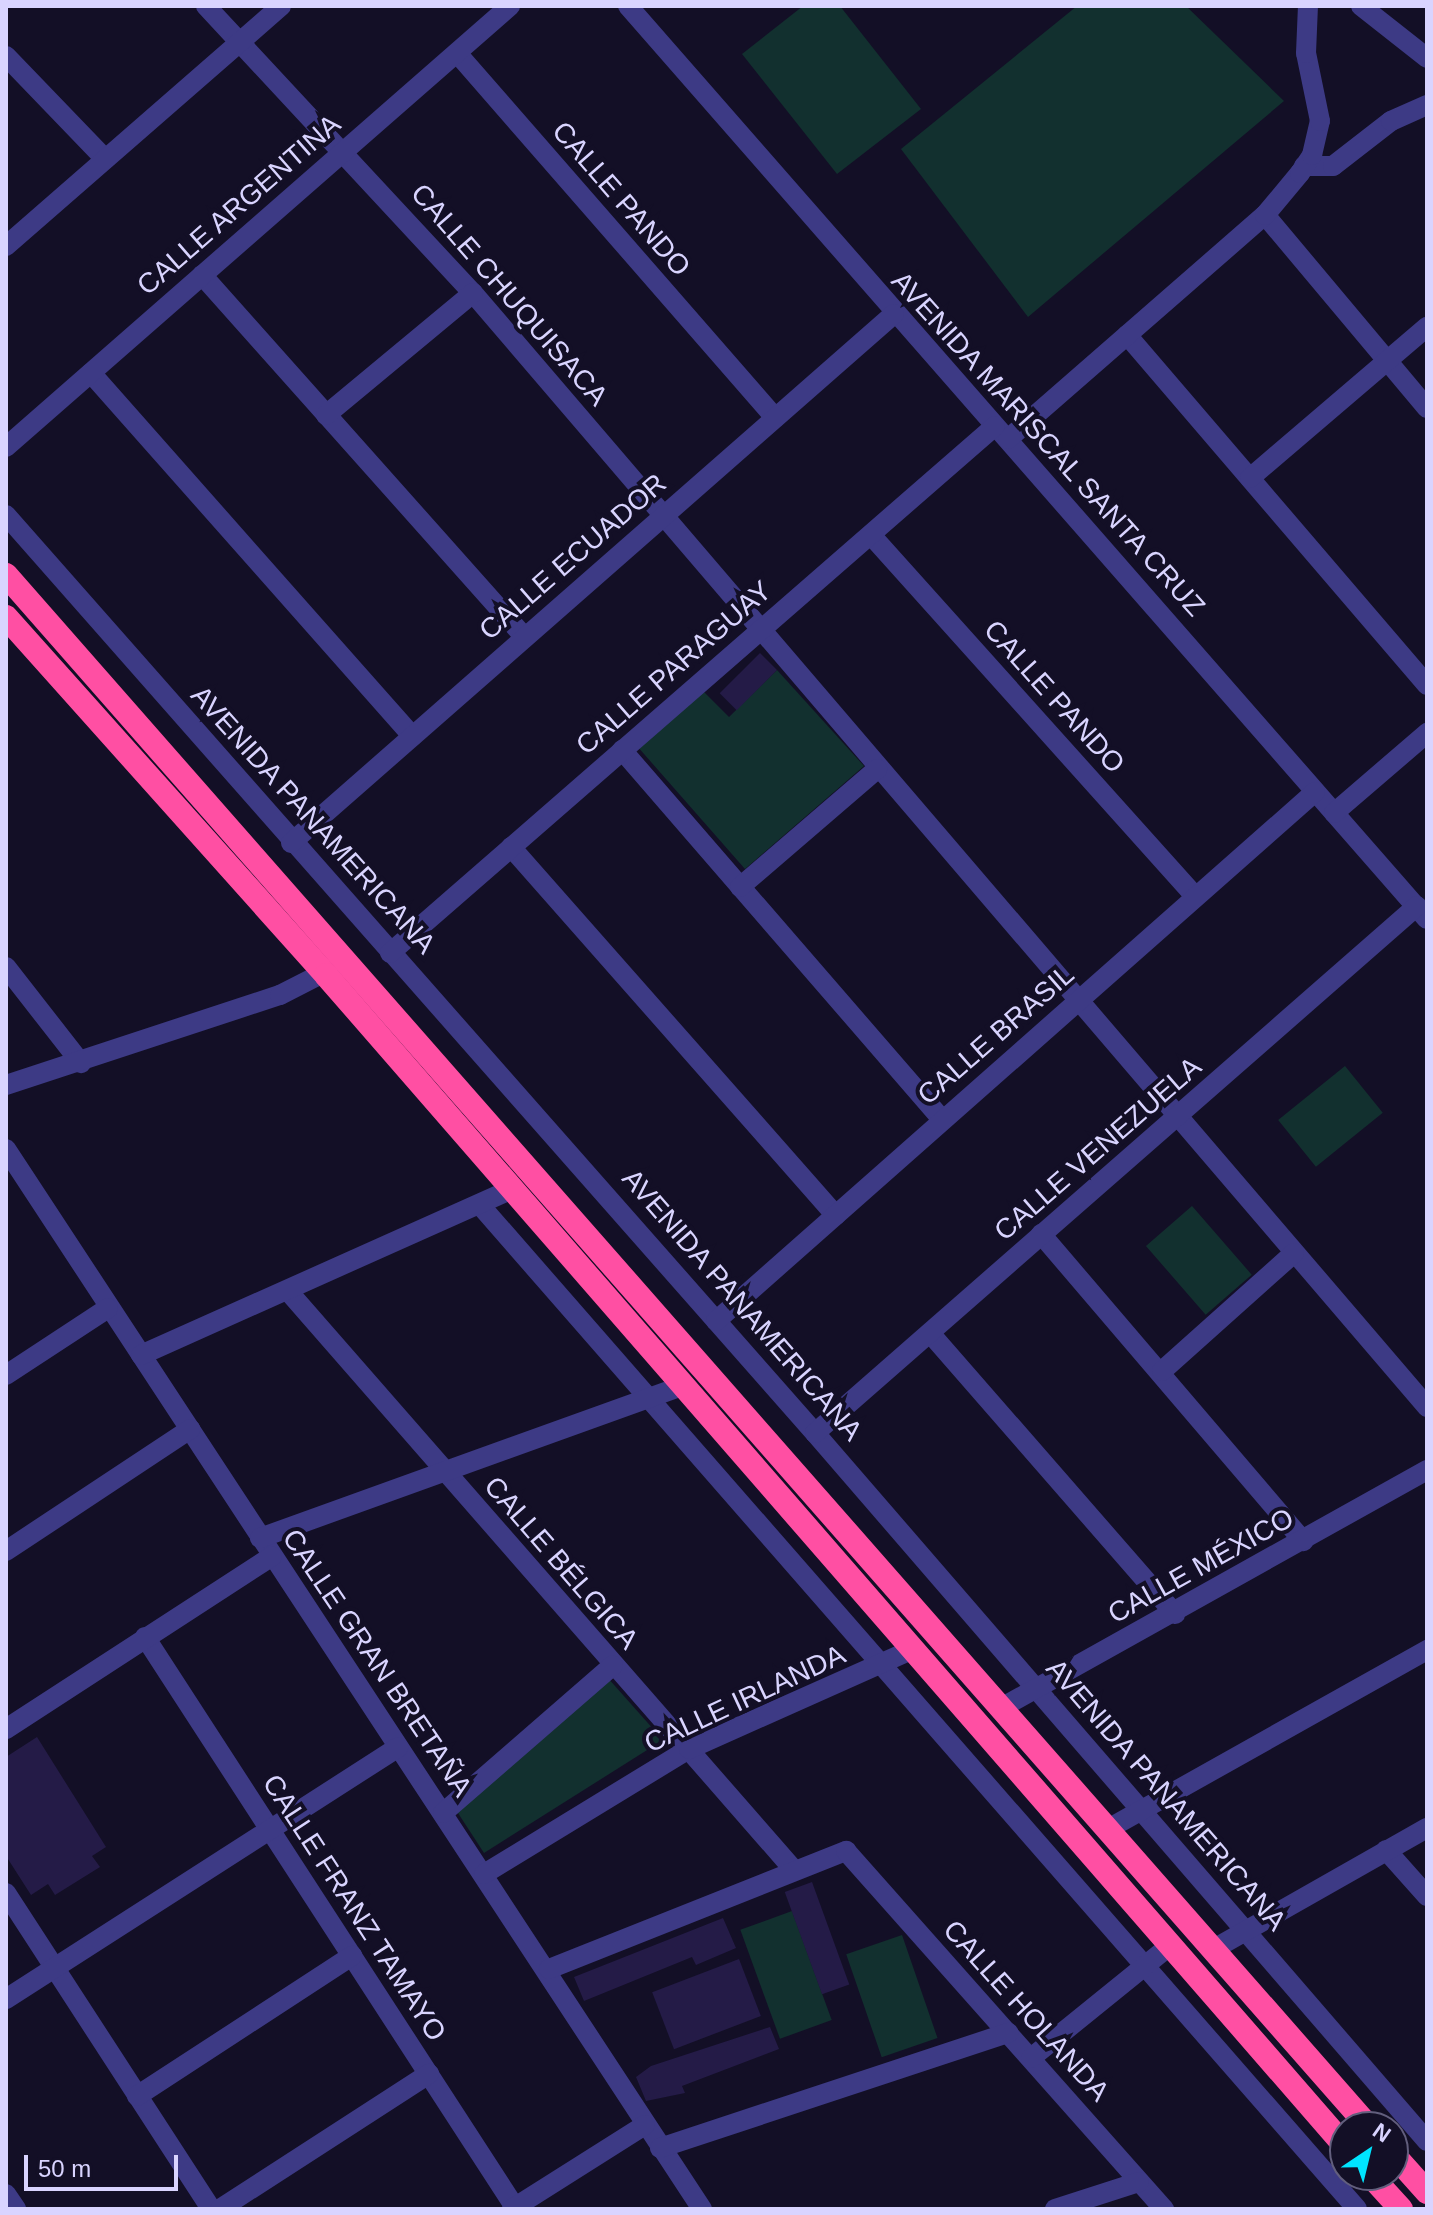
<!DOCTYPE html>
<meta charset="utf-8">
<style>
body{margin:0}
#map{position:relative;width:1433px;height:2215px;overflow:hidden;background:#130f26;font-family:Helvetica,sans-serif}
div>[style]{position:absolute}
.green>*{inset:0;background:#12302f;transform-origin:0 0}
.building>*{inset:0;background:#241b47;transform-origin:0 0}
.street>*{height:20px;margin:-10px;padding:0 10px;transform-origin:10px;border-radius:10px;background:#3d3a85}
.highway>*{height:24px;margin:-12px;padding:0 12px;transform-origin:12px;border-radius:12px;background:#ff4fa3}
span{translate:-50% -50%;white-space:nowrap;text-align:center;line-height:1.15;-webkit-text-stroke:8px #130f26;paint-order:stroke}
.street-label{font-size:28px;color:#d9d4ff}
.frame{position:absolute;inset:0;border:8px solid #d9d4ff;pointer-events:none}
.north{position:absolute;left:1329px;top:2111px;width:80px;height:80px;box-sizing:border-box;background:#130f26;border:2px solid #625e7d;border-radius:50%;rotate:35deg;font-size:22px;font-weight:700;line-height:32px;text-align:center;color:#d9d4ff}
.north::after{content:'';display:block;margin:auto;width:28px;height:36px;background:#00e5ff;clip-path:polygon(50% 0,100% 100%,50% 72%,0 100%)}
.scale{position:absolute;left:24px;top:2155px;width:154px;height:36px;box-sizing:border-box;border:4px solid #d9d4ff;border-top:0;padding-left:10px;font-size:24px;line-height:28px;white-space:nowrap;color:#d9d4ff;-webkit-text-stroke:6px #130f26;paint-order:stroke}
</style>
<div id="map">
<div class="green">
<i style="clip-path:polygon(803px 6px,840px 6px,921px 109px,837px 174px,742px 54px)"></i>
<i style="clip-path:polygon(1077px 6px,1186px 6px,1284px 101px,1028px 317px,901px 149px)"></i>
<i style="clip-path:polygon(777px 670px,864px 766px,745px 869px,637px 746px,704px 692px,729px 717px)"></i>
<i style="left:1345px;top:1066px;width:60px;height:86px;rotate:51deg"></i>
<i style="left:1192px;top:1206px;width:91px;height:61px;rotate:49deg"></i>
<i style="clip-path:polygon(607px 1677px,663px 1740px,484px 1853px,456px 1810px)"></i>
<i style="left:792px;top:1911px;width:116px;height:55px;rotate:70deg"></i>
<i style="left:902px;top:1935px;width:109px;height:59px;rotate:71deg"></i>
</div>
<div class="building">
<i style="left:760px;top:653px;width:24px;height:57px;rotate:45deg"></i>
<i style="clip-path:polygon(37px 1737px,106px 1847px,92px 1856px,100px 1867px,55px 1895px,48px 1884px,31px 1895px,6px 1856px,6px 1757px)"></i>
<i style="left:812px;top:1882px;width:109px;height:29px;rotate:70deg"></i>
<i style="clip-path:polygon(723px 1918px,736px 1948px,696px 1965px,692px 1957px,584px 2001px,574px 1977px)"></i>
<i style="left:739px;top:1959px;width:61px;height:93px;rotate:69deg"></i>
<i style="clip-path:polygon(770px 2027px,779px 2049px,682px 2086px,685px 2093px,646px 2101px,636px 2077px,651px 2066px)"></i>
</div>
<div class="street">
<i style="left:206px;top:6px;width:392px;rotate:47.1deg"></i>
<i style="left:473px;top:293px;width:1467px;rotate:49.42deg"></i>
<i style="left:628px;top:6px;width:1213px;rotate:48.81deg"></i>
<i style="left:1361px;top:6px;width:84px;rotate:38.2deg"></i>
<i style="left:457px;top:53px;width:484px;rotate:48.9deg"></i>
<i style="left:6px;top:56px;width:143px;rotate:46.1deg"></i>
<i style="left:1304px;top:166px;width:29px"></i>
<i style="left:1333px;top:166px;width:73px;rotate:-37.8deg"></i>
<i style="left:1391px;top:121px;width:39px;rotate:-24deg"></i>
<i style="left:1265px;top:215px;width:252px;rotate:50deg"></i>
<i style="left:6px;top:246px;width:365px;rotate:-41.1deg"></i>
<i style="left:202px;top:275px;width:484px;rotate:48.3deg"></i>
<i style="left:1127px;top:335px;width:461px;rotate:49.4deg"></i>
<i style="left:91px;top:373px;width:485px;rotate:48.5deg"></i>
<i style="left:326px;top:415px;width:191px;rotate:-39.7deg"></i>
<i style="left:1008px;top:439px;width:341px;rotate:-41.1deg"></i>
<i style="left:1265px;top:215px;width:55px;rotate:-50.2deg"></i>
<i style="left:1300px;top:173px;width:22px;rotate:-56deg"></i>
<i style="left:1312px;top:155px;width:35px;rotate:-77deg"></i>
<i style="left:1320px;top:121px;width:69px;rotate:-101.6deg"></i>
<i style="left:1306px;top:53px;width:47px;rotate:-87.6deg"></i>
<i style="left:6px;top:447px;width:670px;rotate:-41.19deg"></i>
<i style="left:1250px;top:478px;width:233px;rotate:-40.5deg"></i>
<i style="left:6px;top:515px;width:1224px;rotate:48.61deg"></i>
<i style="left:815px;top:1433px;width:936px;rotate:49.16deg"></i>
<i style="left:871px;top:535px;width:485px;rotate:48.1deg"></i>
<i style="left:622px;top:750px;width:488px;rotate:49.1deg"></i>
<i style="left:1334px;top:813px;width:123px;rotate:-40.7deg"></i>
<i style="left:291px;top:843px;width:802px;rotate:-41.26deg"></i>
<i style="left:511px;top:847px;width:491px;rotate:48.6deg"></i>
<i style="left:740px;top:887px;width:181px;rotate:-40.7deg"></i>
<i style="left:390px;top:953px;width:802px;rotate:-41.06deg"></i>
<i style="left:6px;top:967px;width:122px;rotate:52deg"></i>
<i style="left:6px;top:1085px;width:288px;rotate:-18.2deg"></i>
<i style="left:280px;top:995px;width:64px;rotate:-27deg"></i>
<i style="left:6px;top:1149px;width:1268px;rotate:56.71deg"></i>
<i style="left:480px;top:1205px;width:1333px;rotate:48.86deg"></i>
<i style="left:1041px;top:1234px;width:404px;rotate:49.5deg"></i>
<i style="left:288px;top:1291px;width:769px;rotate:48.85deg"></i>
<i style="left:716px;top:1321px;width:799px;rotate:-41.45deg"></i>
<i style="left:930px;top:1333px;width:373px;rotate:48.9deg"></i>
<i style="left:141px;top:1355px;width:406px;rotate:-24.1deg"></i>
<i style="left:1162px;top:1371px;width:177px;rotate:-41.8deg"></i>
<i style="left:6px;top:1375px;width:122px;rotate:-33.3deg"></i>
<i style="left:815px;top:1433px;width:800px;rotate:-41.2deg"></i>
<i style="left:260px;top:1538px;width:449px;rotate:-19.8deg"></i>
<i style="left:6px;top:1551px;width:221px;rotate:-33.5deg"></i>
<i style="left:145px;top:1637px;width:682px;rotate:57.03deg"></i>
<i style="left:1001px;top:1708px;width:488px;rotate:-29.2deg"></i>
<i style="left:6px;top:1729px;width:317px;rotate:-33deg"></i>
<i style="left:443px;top:1813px;width:225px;rotate:-41deg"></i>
<i style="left:1108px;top:1829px;width:366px;rotate:-29.3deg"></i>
<i style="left:1386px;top:1850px;width:62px;rotate:48.3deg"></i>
<i style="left:484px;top:1874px;width:240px;rotate:-31.4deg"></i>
<i style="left:689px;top:1749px;width:241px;rotate:-24deg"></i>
<i style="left:6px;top:1893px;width:377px;rotate:57deg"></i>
<i style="left:1212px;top:1950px;width:247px;rotate:-29.6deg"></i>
<i style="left:549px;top:1969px;width:320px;rotate:-21.7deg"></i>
<i style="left:846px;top:1851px;width:479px;rotate:48.4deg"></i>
<i style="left:6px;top:1999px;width:466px;rotate:-32.7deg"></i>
<i style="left:1031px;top:2058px;width:176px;rotate:-39deg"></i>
<i style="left:137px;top:2096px;width:257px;rotate:-33.1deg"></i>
<i style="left:660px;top:2148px;width:367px;rotate:-18.3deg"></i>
<i style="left:6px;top:2194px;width:18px;rotate:56deg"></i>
<i style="left:220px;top:2209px;width:249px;rotate:-32.9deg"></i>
<i style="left:512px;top:2209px;width:157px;rotate:-32.3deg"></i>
<i style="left:1055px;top:2209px;width:88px;rotate:-17.8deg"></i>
</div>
<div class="highway">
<i style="left:6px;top:575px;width:2066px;rotate:48.71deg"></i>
<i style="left:6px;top:617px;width:480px;rotate:48.2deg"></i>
<i style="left:326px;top:975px;width:1552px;rotate:48.97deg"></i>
<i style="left:1393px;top:2154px;width:51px;rotate:48.2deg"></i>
<i style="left:1370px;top:2175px;width:46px;rotate:47.6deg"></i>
</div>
<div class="street-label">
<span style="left:621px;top:199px;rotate:49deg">CALLE PANDO</span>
<span style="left:239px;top:205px;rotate:-41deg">CALLE ARGENTINA</span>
<span style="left:509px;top:295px;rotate:49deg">CALLE CHUQUISACA</span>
<span style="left:1048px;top:444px;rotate:48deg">AVENIDA MARISCAL SANTA CRUZ</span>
<span style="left:573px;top:557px;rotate:-41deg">CALLE ECUADOR</span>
<span style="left:674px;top:668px;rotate:-41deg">CALLE PARAGUAY</span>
<span style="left:1054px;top:697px;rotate:48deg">CALLE PANDO</span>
<span style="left:313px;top:820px;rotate:48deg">AVENIDA PANAMERICANA</span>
<span style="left:996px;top:1035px;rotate:-41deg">CALLE BRASIL</span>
<span style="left:1098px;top:1149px;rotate:-41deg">CALLE VENEZUELA</span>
<span style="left:742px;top:1305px;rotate:49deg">AVENIDA PANAMERICANA</span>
<span style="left:561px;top:1563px;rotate:49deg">CALLE BÉLGICA</span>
<span style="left:1201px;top:1566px;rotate:-29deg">CALLE MÉXICO</span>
<span style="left:377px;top:1663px;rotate:56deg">CALLE GRAN BRETAÑA</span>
<span style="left:745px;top:1699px;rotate:-25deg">CALLE IRLANDA</span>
<span style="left:1166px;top:1795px;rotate:49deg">AVENIDA PANAMERICANA</span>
<span style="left:354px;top:1908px;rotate:57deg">CALLE FRANZ TAMAYO</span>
<span style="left:1026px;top:2011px;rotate:48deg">CALLE HOLANDA</span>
</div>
<div class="frame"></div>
<div class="north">N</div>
<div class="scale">50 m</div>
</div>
